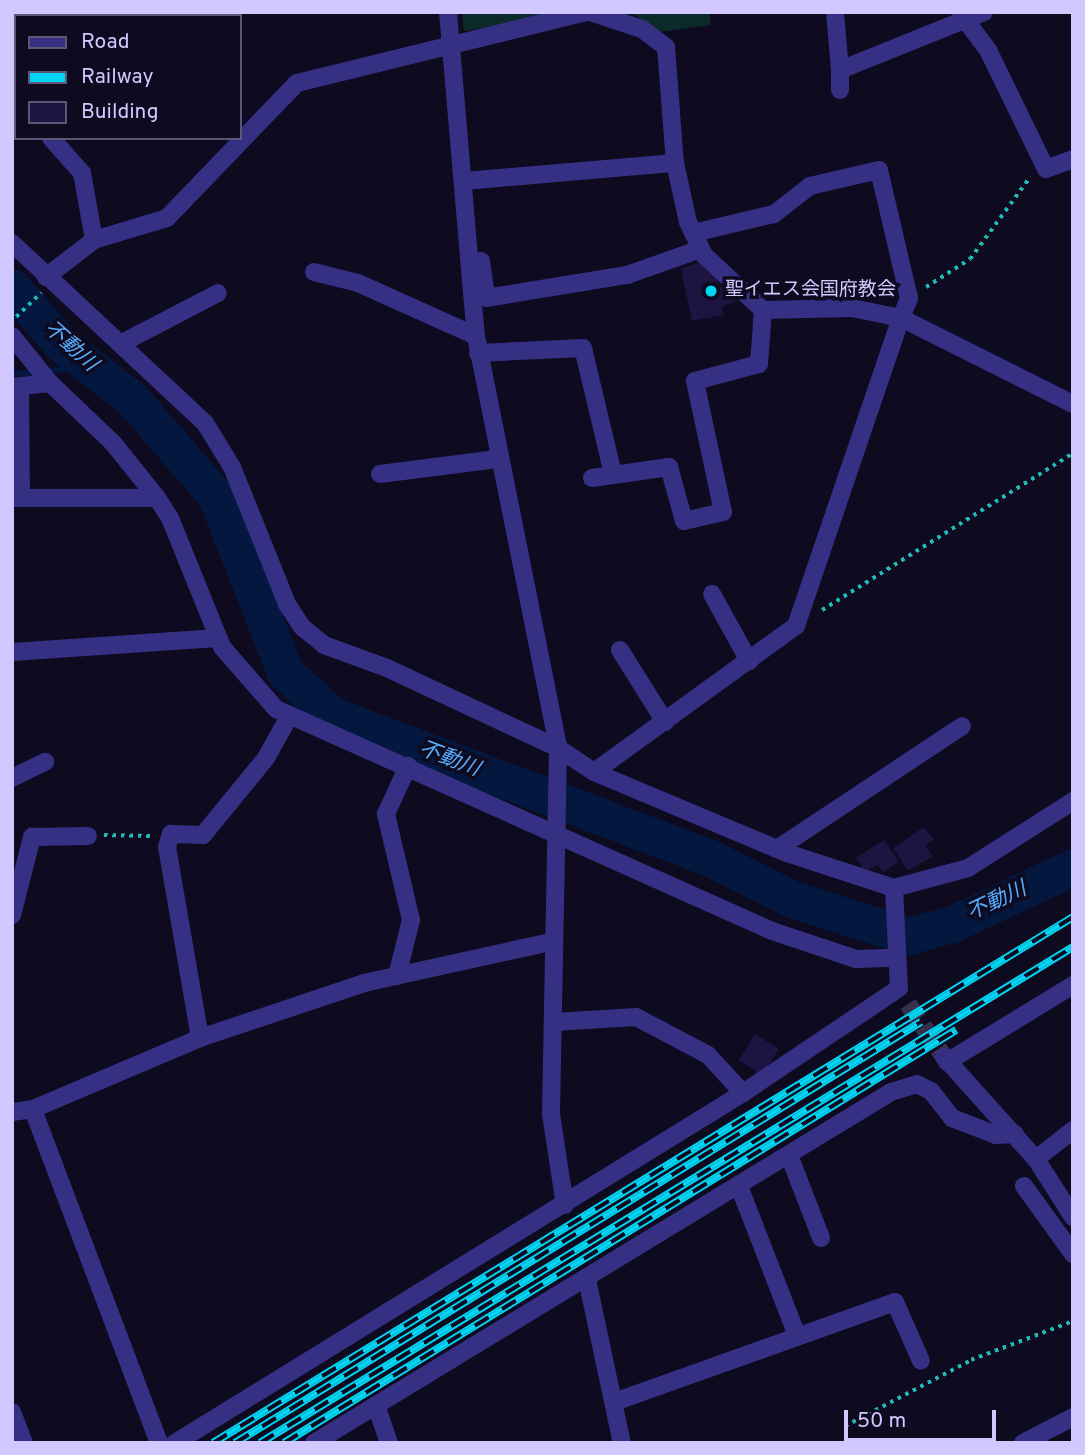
<!DOCTYPE html>
<meta charset="utf-8">
<style>
body{margin:0}
#map{position:relative;width:1085px;height:1455px;overflow:hidden;background:#0e0a1f;font-family:Overpass,"Noto Sans JP",sans-serif}
div>[style]{position:absolute}
.green>*{inset:0;background:#0c2a2a}
.stream>*{height:6px;margin:-3px;padding:0 3px;transform-origin:3px;border-radius:3px;background:#04183f}
.river>*{height:37px;margin:-18.5px;padding:0 18.5px;transform-origin:18.5px;border-radius:18.5px;background:#04183f}
.building>*{inset:0;background:#1e1442;transform-origin:0 0}
.minor-tunnel>*{height:18px;margin-top:-9px;transform-origin:0;background:repeating-linear-gradient(90deg,#35304c 0 18px,transparent 0 27px)}
.path>*{height:3.5px;margin-top:-1.75px;transform-origin:0;background:repeating-linear-gradient(90deg,#20bbb6 0 3.5px,transparent 0 8.5px)}
.minor>*{height:18px;margin:-9px;padding:0 9px;transform-origin:9px;border-radius:9px;background:#353084}
.rail>*{height:8px;margin-top:-4px;transform-origin:0;background:repeating-linear-gradient(90deg,#0e0a1f 0 16px,#00d5f3 0 32px);box-sizing:border-box;border-block:2px solid #00d5f3}
.dots>*{width:19px;height:19px;translate:-50% -50%;box-sizing:border-box;border:4px solid #0e0a1f;border-radius:50%}
span{translate:-50% -50%;white-space:nowrap;text-align:center;line-height:1.15;-webkit-text-stroke:7px #0e0a1f;paint-order:stroke}
.poi-label{font-size:19px;color:#d0c8ff}
.left{translate:0 -50%;text-align:left}
.water-label{font-size:21px;color:#56adff;font-style:italic}
.frame{position:absolute;inset:0;border:14px solid #d0c8ff;pointer-events:none}
.legend{position:absolute;left:14px;top:14px;width:228px;height:126px;box-sizing:border-box;background:#0e0a1f;border:2px solid #5c5679;margin:0;padding:9px 12px;list-style:none;font-size:21px;color:#d0c8ff}
.legend li{display:flex;align-items:center;gap:14px;height:35px}
.legend b{width:35px;border:2px solid #5c5679}
.scale{position:absolute;left:844px;top:1410px;width:152px;height:32px;box-sizing:border-box;border:4px solid #d0c8ff;border-top:0;padding-left:9px;font-size:21px;line-height:24px;white-space:nowrap;color:#d0c8ff;-webkit-text-stroke:5px #0e0a1f;paint-order:stroke}
</style>
<div id="map">
<div class="green">
<i style="clip-path:polygon(462px 12px,583px 12px,464px 31px)"></i>
<i style="clip-path:polygon(631px 12px,709px 12px,711px 25px,659px 32px)"></i>
</div>
<div class="stream">
<i style="left:12px;top:374px;width:79px;rotate:-5.1deg"></i>
</div>
<div class="river">
<i style="left:12px;top:287px;width:74px;rotate:49.4deg"></i>
<i style="left:60px;top:343px;width:91px;rotate:37.9deg"></i>
<i style="left:132px;top:399px;width:128px;rotate:49.1deg"></i>
<i style="left:216px;top:496px;width:189px;rotate:68.6deg"></i>
<i style="left:285px;top:672px;width:64px;rotate:42.5deg"></i>
<i style="left:332px;top:715px;width:404px;rotate:20.7deg"></i>
<i style="left:710px;top:858px;width:94px;rotate:26.6deg"></i>
<i style="left:794px;top:900px;width:120px;rotate:17.5deg"></i>
<i style="left:908px;top:936px;width:46px;rotate:-15.3deg"></i>
<i style="left:952px;top:924px;width:134px;rotate:-25.2deg"></i>
</div>
<div class="building">
<i style="clip-path:polygon(710px 258px,720px 287px,730px 283px,736px 301px,721px 307px,724px 315px,692px 321px,681px 269px)"></i>
<i style="clip-path:polygon(924px 827px,934px 840px,925px 845px,933px 856px,908px 871px,893px 848px)"></i>
<i style="clip-path:polygon(884px 840px,899px 862px,883px 872px,877px 865px,865px 872px,856px 858px)"></i>
<i style="left:755px;top:1034px;width:28px;height:31px;rotate:32deg"></i>
</div>
<div class="minor-tunnel">
<i style="left:908px;top:1004px;width:64px;rotate:55.8deg"></i>
</div>
<div class="path">
<i style="left:926px;top:287px;width:52px;rotate:-32.5deg"></i>
<i style="left:970px;top:259px;width:102px;rotate:-53.8deg"></i>
<i style="left:16px;top:317px;width:35px;rotate:-44deg"></i>
<i style="left:822px;top:610px;width:296px;rotate:-32deg"></i>
<i style="left:104px;top:835px;width:48px;rotate:1.2deg"></i>
<i style="left:845px;top:1426px;width:142px;rotate:-27.6deg"></i>
<i style="left:971px;top:1360px;width:109px;rotate:-20.9deg"></i>
</div>
<div class="minor">
<i style="left:448px;top:12px;width:325px;rotate:85.1deg"></i>
<i style="left:476px;top:336px;width:420px;rotate:78.7deg"></i>
<i style="left:558px;top:748px;width:366px;rotate:91.1deg"></i>
<i style="left:551px;top:1114px;width:92px;rotate:81.3deg"></i>
<i style="left:590px;top:12px;width:55px;rotate:18.1deg"></i>
<i style="left:642px;top:29px;width:30px;rotate:37deg"></i>
<i style="left:666px;top:47px;width:116px;rotate:85.6deg"></i>
<i style="left:835px;top:12px;width:58px;rotate:85.1deg"></i>
<i style="left:840px;top:70px;width:155px;rotate:-21.9deg"></i>
<i style="left:961px;top:14px;width:45px;rotate:53.1deg"></i>
<i style="left:988px;top:50px;width:132px;rotate:64deg"></i>
<i style="left:1046px;top:169px;width:29px;rotate:-20deg"></i>
<i style="left:840px;top:70px;width:20px;rotate:90deg"></i>
<i style="left:51px;top:138px;width:47px;rotate:48.5deg"></i>
<i style="left:82px;top:173px;width:68px;rotate:79.8deg"></i>
<i style="left:464px;top:181px;width:212px;rotate:-4.9deg"></i>
<i style="left:675px;top:163px;width:60px;rotate:77.6deg"></i>
<i style="left:688px;top:222px;width:37px;rotate:64deg"></i>
<i style="left:704px;top:255px;width:81px;rotate:43deg"></i>
<i style="left:763px;top:310px;width:89px;rotate:-1.3deg"></i>
<i style="left:852px;top:308px;width:50px;rotate:11.5deg"></i>
<i style="left:901px;top:318px;width:22px;rotate:-68deg"></i>
<i style="left:909px;top:298px;width:131px;rotate:-103.2deg"></i>
<i style="left:879px;top:170px;width:71px;rotate:166.9deg"></i>
<i style="left:810px;top:186px;width:46px;rotate:142.1deg"></i>
<i style="left:774px;top:214px;width:83px;rotate:166.8deg"></i>
<i style="left:12px;top:243px;width:264px;rotate:43deg"></i>
<i style="left:205px;top:423px;width:52px;rotate:58.5deg"></i>
<i style="left:232px;top:467px;width:148px;rotate:68.1deg"></i>
<i style="left:287px;top:604px;width:27px;rotate:57deg"></i>
<i style="left:302px;top:627px;width:28px;rotate:39deg"></i>
<i style="left:324px;top:645px;width:67px;rotate:20.1deg"></i>
<i style="left:387px;top:668px;width:189px;rotate:25.1deg"></i>
<i style="left:558px;top:748px;width:43px;rotate:33.7deg"></i>
<i style="left:594px;top:772px;width:209px;rotate:22.8deg"></i>
<i style="left:787px;top:853px;width:113px;rotate:18.1deg"></i>
<i style="left:894px;top:888px;width:77px;rotate:-15.1deg"></i>
<i style="left:968px;top:868px;width:125px;rotate:-32.5deg"></i>
<i style="left:481px;top:261px;width:37px;rotate:82deg"></i>
<i style="left:486px;top:298px;width:143px;rotate:-9.3deg"></i>
<i style="left:627px;top:275px;width:78px;rotate:-19.4deg"></i>
<i style="left:314px;top:272px;width:45px;rotate:14deg"></i>
<i style="left:358px;top:283px;width:129px;rotate:24.2deg"></i>
<i style="left:46px;top:277px;width:61px;rotate:-37.6deg"></i>
<i style="left:94px;top:240px;width:76px;rotate:-16.8deg"></i>
<i style="left:167px;top:218px;width:187px;rotate:-46.1deg"></i>
<i style="left:297px;top:83px;width:297px;rotate:-13.8deg"></i>
<i style="left:12px;top:336px;width:60px;rotate:51deg"></i>
<i style="left:50px;top:383px;width:38px;rotate:174deg"></i>
<i style="left:122px;top:343px;width:108px;rotate:-27.5deg"></i>
<i style="left:478px;top:353px;width:105px;rotate:-2.7deg"></i>
<i style="left:583px;top:348px;width:130px;rotate:76.6deg"></i>
<i style="left:50px;top:383px;width:87px;rotate:43.6deg"></i>
<i style="left:113px;top:443px;width:70px;rotate:51.3deg"></i>
<i style="left:20px;top:387px;width:108px;rotate:89.5deg"></i>
<i style="left:380px;top:474px;width:118px;rotate:-7.3deg"></i>
<i style="left:592px;top:478px;width:78px;rotate:-8.1deg"></i>
<i style="left:669px;top:467px;width:56px;rotate:74.5deg"></i>
<i style="left:684px;top:521px;width:40px;rotate:-13deg"></i>
<i style="left:723px;top:512px;width:134px;rotate:-102.1deg"></i>
<i style="left:695px;top:381px;width:66px;rotate:-14.9deg"></i>
<i style="left:759px;top:364px;width:54px;rotate:-85.8deg"></i>
<i style="left:12px;top:498px;width:145px"></i>
<i style="left:157px;top:498px;width:24px;rotate:57deg"></i>
<i style="left:170px;top:518px;width:139px;rotate:68deg"></i>
<i style="left:222px;top:647px;width:82px;rotate:48.9deg"></i>
<i style="left:276px;top:709px;width:543px;rotate:24.11deg"></i>
<i style="left:772px;top:931px;width:89px;rotate:18.4deg"></i>
<i style="left:856px;top:959px;width:38px;rotate:-2deg"></i>
<i style="left:712px;top:594px;width:77px;rotate:61.1deg"></i>
<i style="left:620px;top:650px;width:85px;rotate:58deg"></i>
<i style="left:12px;top:652px;width:206px;rotate:-3.9deg"></i>
<i style="left:594px;top:772px;width:249px;rotate:-35.9deg"></i>
<i style="left:796px;top:626px;width:325px;rotate:-71.2deg"></i>
<i style="left:901px;top:318px;width:192px;rotate:26.6deg"></i>
<i style="left:12px;top:778px;width:37px;rotate:-26deg"></i>
<i style="left:777px;top:849px;width:222px;rotate:-33.6deg"></i>
<i style="left:12px;top:915px;width:81px;rotate:-75.6deg"></i>
<i style="left:32px;top:837px;width:56px;rotate:-1deg"></i>
<i style="left:397px;top:976px;width:58px;rotate:-76deg"></i>
<i style="left:411px;top:920px;width:109px;rotate:-103.3deg"></i>
<i style="left:386px;top:814px;width:53px;rotate:-65.4deg"></i>
<i style="left:554px;top:1022px;width:82px;rotate:-3.5deg"></i>
<i style="left:636px;top:1017px;width:81px;rotate:27.8deg"></i>
<i style="left:708px;top:1055px;width:52px;rotate:47.4deg"></i>
<i style="left:200px;top:1038px;width:173px;rotate:-18.5deg"></i>
<i style="left:364px;top:983px;width:190px;rotate:-12.4deg"></i>
<i style="left:944px;top:1057px;width:137px;rotate:48deg"></i>
<i style="left:1036px;top:1159px;width:69px;rotate:57.5deg"></i>
<i style="left:947px;top:1062px;width:148px;rotate:-31.4deg"></i>
<i style="left:12px;top:1112px;width:21px;rotate:-8deg"></i>
<i style="left:789px;top:1155px;width:89px;rotate:68.9deg"></i>
<i style="left:1036px;top:1159px;width:47px;rotate:-38.1deg"></i>
<i style="left:739px;top:1186px;width:158px;rotate:68.8deg"></i>
<i style="left:1024px;top:1186px;width:84px;rotate:54.2deg"></i>
<i style="left:587px;top:1279px;width:168px;rotate:78deg"></i>
<i style="left:617px;top:1401px;width:295px;rotate:-19.6deg"></i>
<i style="left:895px;top:1302px;width:64px;rotate:66.2deg"></i>
<i style="left:376px;top:1405px;width:40px;rotate:71.1deg"></i>
<i style="left:12px;top:1412px;width:33px;rotate:69deg"></i>
<i style="left:159px;top:1443px;width:357px;rotate:-110.7deg"></i>
<i style="left:33px;top:1109px;width:181px;rotate:-23deg"></i>
<i style="left:200px;top:1038px;width:194px;rotate:-99.8deg"></i>
<i style="left:167px;top:847px;width:14px;rotate:-73deg"></i>
<i style="left:171px;top:834px;width:32px;rotate:2deg"></i>
<i style="left:203px;top:835px;width:99px;rotate:-50.7deg"></i>
<i style="left:266px;top:758px;width:49px;rotate:-60.8deg"></i>
<i style="left:175px;top:1443px;width:667px;rotate:-31.64deg"></i>
<i style="left:743px;top:1093px;width:188px;rotate:-33.9deg"></i>
<i style="left:899px;top:988px;width:100px;rotate:-92.9deg"></i>
<i style="left:314px;top:1443px;width:675px;rotate:-31.31deg"></i>
<i style="left:891px;top:1092px;width:27px;rotate:-17deg"></i>
<i style="left:917px;top:1084px;width:16px;rotate:27deg"></i>
<i style="left:931px;top:1091px;width:34px;rotate:52deg"></i>
<i style="left:952px;top:1118px;width:47px;rotate:21.1deg"></i>
<i style="left:996px;top:1135px;width:19px;rotate:-3deg"></i>
<i style="left:1023px;top:1443px;width:56px;rotate:-27.5deg"></i>
</div>
<div class="rail">
<i style="left:213px;top:1443px;width:1008px;rotate:-31.45deg"></i>
<i style="left:235px;top:1443px;width:805px;rotate:-31.54deg"></i>
<i style="left:260px;top:1443px;width:952px;rotate:-31.39deg"></i>
<i style="left:284px;top:1443px;width:789px;rotate:-31.57deg"></i>
</div>
<div class="dots">
<i style="left:711px;top:291px;background:#00d5f3"></i>
</div>
<div class="poi-label">
<span class="left" style="left:725px;top:291px">聖イエス会国府教会</span>
</div>
<div class="water-label">
<span style="left:70px;top:347px;rotate:42deg">不動川</span>
<span style="left:449px;top:760px;rotate:21deg">不動川</span>
<span style="left:997px;top:902px;rotate:-25deg">不動川</span>
</div>
<div class="frame"></div>
<ul class="legend">
<li><b style="height:9px;background:#353084"></b>Road</li>
<li><b style="height:9px;background:#00d5f3"></b>Railway</li>
<li><b style="height:19px;background:#1e1442"></b>Building</li>
</ul>
<div class="scale">50 m</div>
</div>
